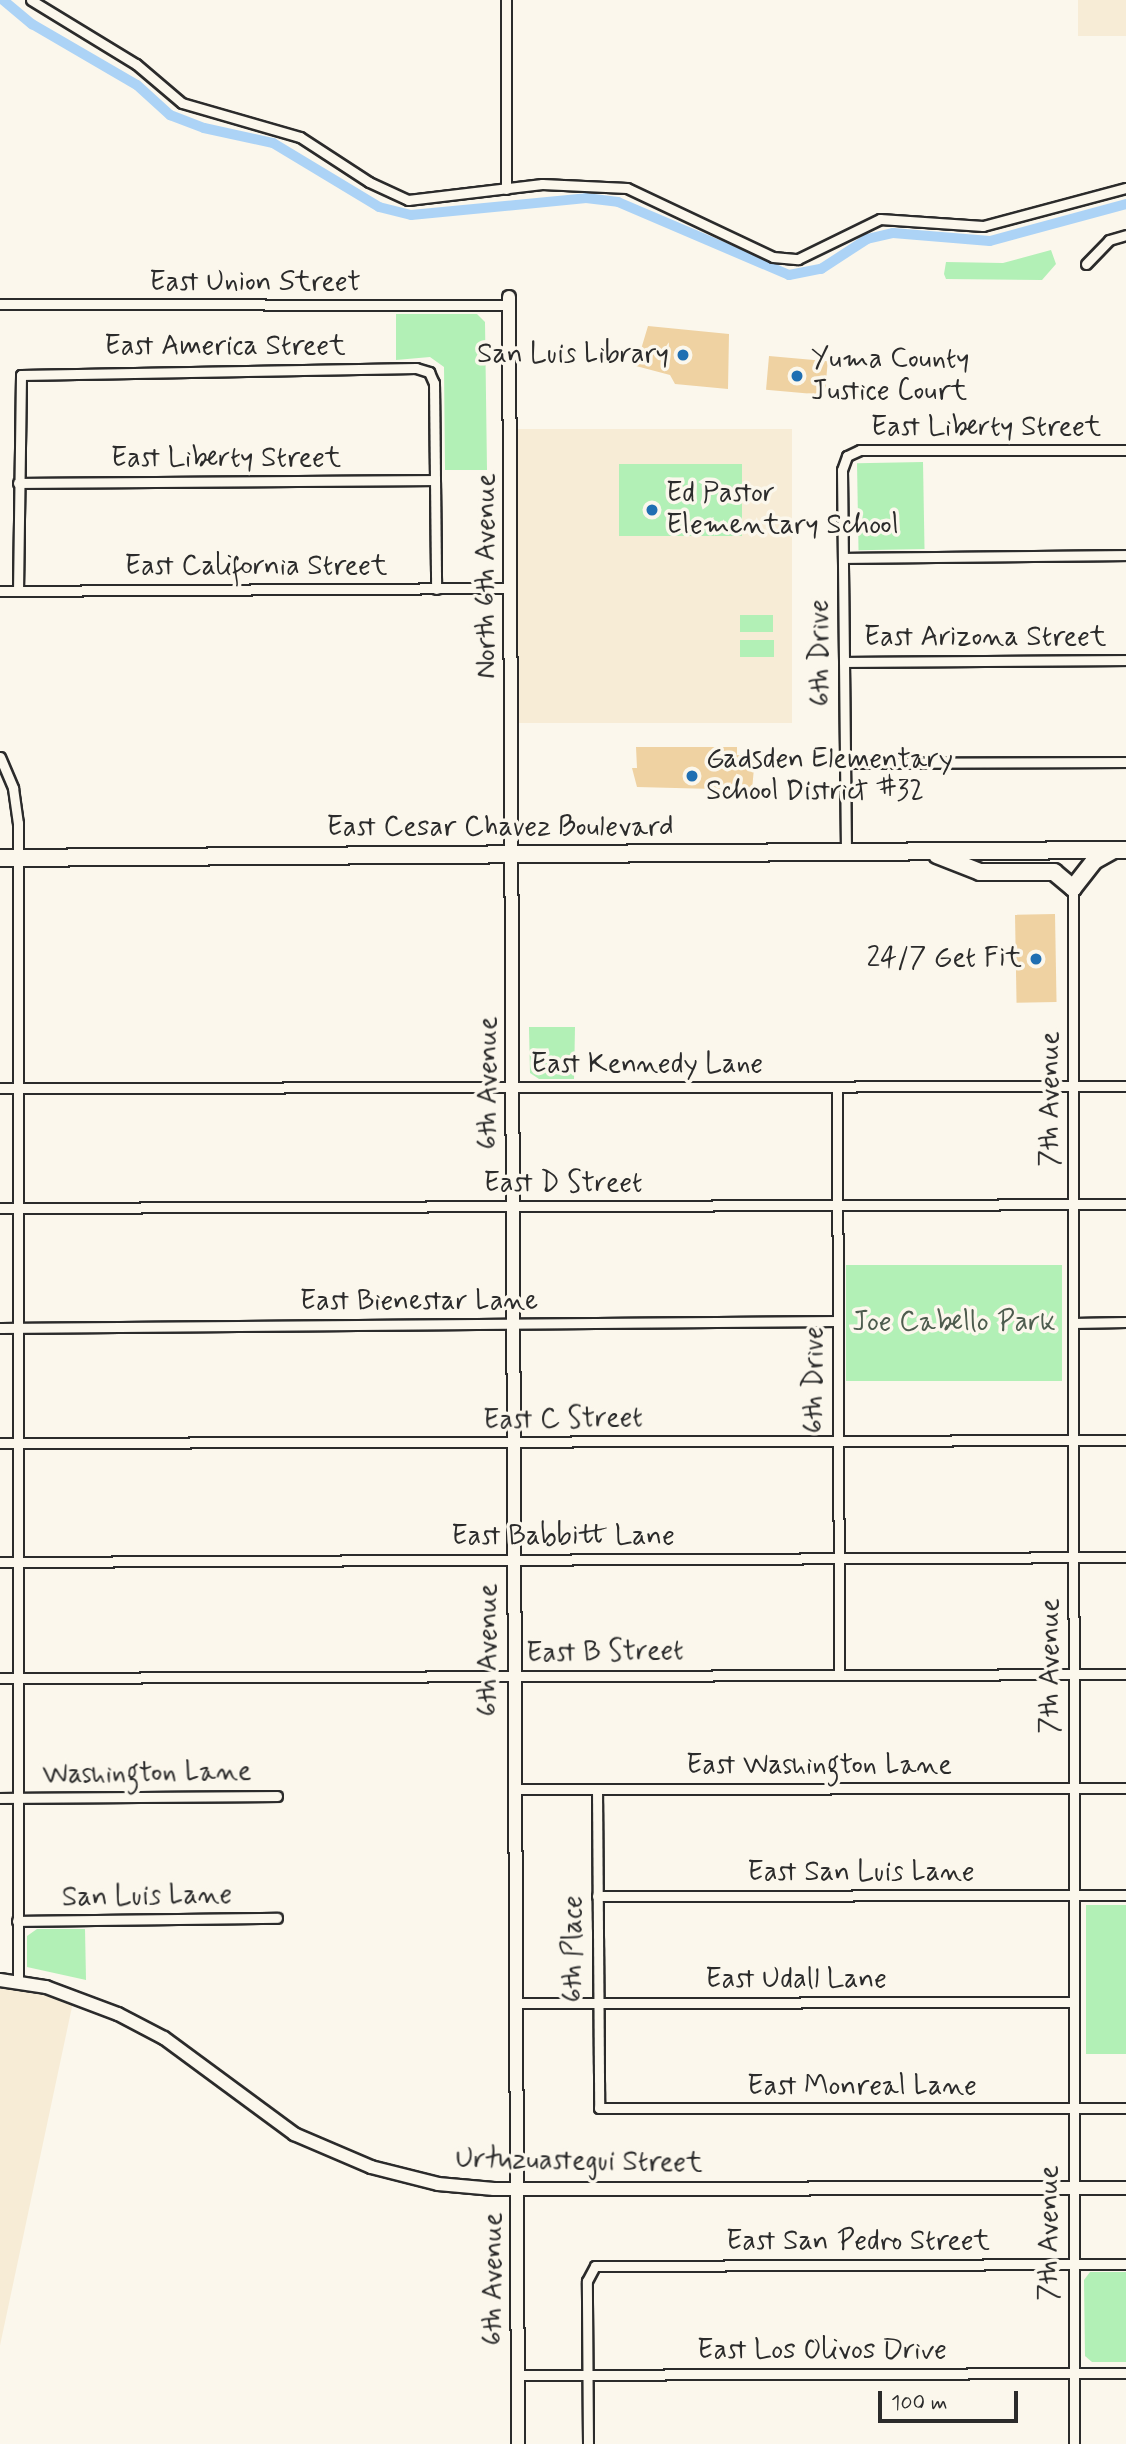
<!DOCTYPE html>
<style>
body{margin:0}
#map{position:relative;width:1126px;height:2444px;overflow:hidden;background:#fbf7ec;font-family:Mynerve,sans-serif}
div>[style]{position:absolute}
.built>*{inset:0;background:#f7ecd6;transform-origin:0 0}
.green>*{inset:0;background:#b2f0b6;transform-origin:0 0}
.canal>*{height:10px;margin:-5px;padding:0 5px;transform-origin:5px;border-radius:5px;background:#acd3f6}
.building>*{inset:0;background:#efd2a2;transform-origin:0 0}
.roads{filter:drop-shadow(2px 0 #2b2b2b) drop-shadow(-2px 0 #2b2b2b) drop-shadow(0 2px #2b2b2b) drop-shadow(0 -2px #2b2b2b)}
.street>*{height:9px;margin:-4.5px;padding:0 4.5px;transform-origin:4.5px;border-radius:4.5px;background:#fbf7ec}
.secondary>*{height:12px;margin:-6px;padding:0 6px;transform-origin:6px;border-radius:6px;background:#fbf7ec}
.highway>*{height:16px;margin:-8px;padding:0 8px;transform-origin:8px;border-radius:8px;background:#fbf7ec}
.dots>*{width:19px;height:19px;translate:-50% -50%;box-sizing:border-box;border:4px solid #fbf7ec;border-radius:50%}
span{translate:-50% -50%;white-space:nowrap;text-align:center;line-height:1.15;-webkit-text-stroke:7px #fbf7ec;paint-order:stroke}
.street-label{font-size:28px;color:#2b2b2b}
.poi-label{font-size:28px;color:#2b2b2b}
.right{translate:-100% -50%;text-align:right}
.left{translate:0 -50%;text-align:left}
.park-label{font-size:28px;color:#4d5c4e}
.scale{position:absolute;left:878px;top:2391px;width:140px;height:32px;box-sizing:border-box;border:4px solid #2b2b2b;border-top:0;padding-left:9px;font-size:21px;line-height:24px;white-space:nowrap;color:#2b2b2b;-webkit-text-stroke:5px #fbf7ec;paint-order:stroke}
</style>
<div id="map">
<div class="built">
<i style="left:1078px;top:0;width:48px;height:36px"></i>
<i style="left:792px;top:429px;width:294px;height:282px;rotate:90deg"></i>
<i style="left:0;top:1980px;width:76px;height:464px;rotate:12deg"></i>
</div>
<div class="green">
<i style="clip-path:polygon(1051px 250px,1056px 264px,1042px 280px,946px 279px,944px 274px,946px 262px,1003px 263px)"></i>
<i style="clip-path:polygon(396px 314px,477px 314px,485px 322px,487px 470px,445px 470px,444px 367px,430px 357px,396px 360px)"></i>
<i style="left:923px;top:462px;width:87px;height:66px;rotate:89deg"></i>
<i style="left:742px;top:464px;width:72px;height:123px;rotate:90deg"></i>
<i style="left:740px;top:615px;width:33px;height:17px"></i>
<i style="left:774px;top:640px;width:17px;height:34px;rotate:90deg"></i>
<i style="clip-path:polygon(529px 1027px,575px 1027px,574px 1079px,539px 1079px,530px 1073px)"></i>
<i style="left:846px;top:1265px;width:216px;height:116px"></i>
<i style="left:1086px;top:1905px;width:40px;height:149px"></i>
<i style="clip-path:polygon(37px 1929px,85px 1929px,86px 1980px,27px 1967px,27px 1936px)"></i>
<i style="clip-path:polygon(1090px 2272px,1126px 2272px,1126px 2362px,1092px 2362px,1085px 2356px,1084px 2280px)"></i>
</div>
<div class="canal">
<i style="left:3px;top:0;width:38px;rotate:40deg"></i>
<i style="left:32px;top:24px;width:121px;rotate:30.2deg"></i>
<i style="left:137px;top:85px;width:45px;rotate:42.3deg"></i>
<i style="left:170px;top:115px;width:36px;rotate:21deg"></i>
<i style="left:204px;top:128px;width:71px;rotate:12.3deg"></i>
<i style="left:273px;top:143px;width:124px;rotate:31.1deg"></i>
<i style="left:379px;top:207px;width:33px;rotate:14deg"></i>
<i style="left:411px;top:215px;width:176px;rotate:-5.5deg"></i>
<i style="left:586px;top:198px;width:32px;rotate:7deg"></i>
<i style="left:618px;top:202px;width:186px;rotate:23.1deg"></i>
<i style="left:789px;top:275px;width:33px;rotate:-11deg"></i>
<i style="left:821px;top:269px;width:55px;rotate:-33.1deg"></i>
<i style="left:867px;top:239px;width:27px;rotate:-13deg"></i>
<i style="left:893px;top:233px;width:97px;rotate:4.7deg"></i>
<i style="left:990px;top:241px;width:141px;rotate:-15.2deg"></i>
</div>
<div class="building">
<i style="clip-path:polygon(648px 326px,729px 334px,728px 389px,675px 384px,670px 375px,636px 366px)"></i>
<i style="left:769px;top:356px;width:59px;height:34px;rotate:5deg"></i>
<i style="clip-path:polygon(636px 747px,737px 747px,737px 755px,755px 757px,752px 790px,637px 787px,632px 768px,637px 768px)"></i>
<i style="left:1055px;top:914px;width:88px;height:40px;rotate:89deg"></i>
</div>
<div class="roads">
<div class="street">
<i style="left:31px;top:0;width:123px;rotate:31.4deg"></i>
<i style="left:136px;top:64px;width:60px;rotate:40.3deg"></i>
<i style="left:182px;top:103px;width:123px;rotate:16.1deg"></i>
<i style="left:300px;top:137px;width:82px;rotate:33.1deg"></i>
<i style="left:369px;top:182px;width:43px;rotate:24.8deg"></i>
<i style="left:408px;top:200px;width:135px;rotate:-6.8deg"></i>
<i style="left:542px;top:184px;width:85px;rotate:2.7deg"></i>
<i style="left:627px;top:188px;width:161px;rotate:25.3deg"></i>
<i style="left:773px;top:257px;width:25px;rotate:5deg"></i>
<i style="left:798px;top:259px;width:91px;rotate:-26deg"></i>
<i style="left:880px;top:219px;width:103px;rotate:3.9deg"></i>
<i style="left:983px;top:226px;width:148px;rotate:-14.9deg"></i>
<i style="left:506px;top:0;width:189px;rotate:90deg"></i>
<i style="left:1086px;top:264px;width:33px;rotate:-46deg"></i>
<i style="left:1109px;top:240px;width:18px;rotate:-16deg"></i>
<i style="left:0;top:304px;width:509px;rotate:0.11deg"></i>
<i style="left:18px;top:483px;width:417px;rotate:-0.4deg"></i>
<i style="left:843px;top:558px;width:283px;rotate:-0.6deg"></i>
<i style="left:0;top:591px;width:511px;rotate:-0.34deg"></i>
<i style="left:18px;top:591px;width:216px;rotate:-89.2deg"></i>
<i style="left:21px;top:375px;width:395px;rotate:-1deg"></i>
<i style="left:416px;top:368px;width:14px;rotate:17deg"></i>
<i style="left:429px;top:372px;width:12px;rotate:66deg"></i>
<i style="left:434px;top:383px;width:206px;rotate:89.4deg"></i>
<i style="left:844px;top:662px;width:282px;rotate:-0.4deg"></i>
<i style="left:0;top:757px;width:34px;rotate:67deg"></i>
<i style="left:13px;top:788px;width:35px;rotate:82deg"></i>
<i style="left:18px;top:823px;width:1158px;rotate:90deg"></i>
<i style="left:845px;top:763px;width:281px;rotate:-0.2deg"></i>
<i style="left:846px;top:852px;width:382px;rotate:-90.6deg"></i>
<i style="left:842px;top:470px;width:15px;rotate:-70deg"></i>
<i style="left:847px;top:456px;width:14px;rotate:-25deg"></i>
<i style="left:860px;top:450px;width:266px"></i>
<i style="left:1073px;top:888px;width:1556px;rotate:89.96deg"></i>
<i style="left:837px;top:1087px;width:586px;rotate:89.8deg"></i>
<i style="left:0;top:1088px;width:1126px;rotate:-0.1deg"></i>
<i style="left:0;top:1208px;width:1126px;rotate:-0.2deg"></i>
<i style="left:1073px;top:1323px;width:53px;rotate:-1.1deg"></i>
<i style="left:0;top:1328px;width:838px;rotate:-0.48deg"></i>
<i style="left:0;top:1443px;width:1126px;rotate:-0.15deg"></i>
<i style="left:0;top:1562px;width:1126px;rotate:-0.25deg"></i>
<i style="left:0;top:1678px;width:1126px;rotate:-0.2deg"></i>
<i style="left:513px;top:1789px;width:613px;rotate:-0.09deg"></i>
<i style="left:597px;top:1789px;width:319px;rotate:89.6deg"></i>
<i style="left:599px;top:2108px;width:527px"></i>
<i style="left:0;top:1798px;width:277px;rotate:-0.4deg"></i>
<i style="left:597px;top:1896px;width:529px;rotate:-0.11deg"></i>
<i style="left:17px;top:1921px;width:260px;rotate:-0.7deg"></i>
<i style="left:518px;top:2003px;width:555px;rotate:-0.1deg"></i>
<i style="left:518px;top:2375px;width:608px;rotate:-0.19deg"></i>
<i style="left:588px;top:2444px;width:163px;rotate:-90.4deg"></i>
<i style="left:587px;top:2281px;width:17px;rotate:-62deg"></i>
<i style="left:595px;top:2266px;width:531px;rotate:-0.22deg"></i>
</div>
<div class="secondary">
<i style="left:509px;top:297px;width:2147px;rotate:89.76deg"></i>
<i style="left:0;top:1980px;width:47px;rotate:8.7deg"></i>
<i style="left:46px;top:1987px;width:77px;rotate:20.6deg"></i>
<i style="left:118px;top:2014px;width:52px;rotate:27.6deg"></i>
<i style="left:164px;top:2038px;width:162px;rotate:36.4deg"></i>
<i style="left:294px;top:2134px;width:84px;rotate:23.2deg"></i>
<i style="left:371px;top:2167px;width:69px;rotate:14.2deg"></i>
<i style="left:438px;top:2184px;width:56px;rotate:5.1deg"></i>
<i style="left:494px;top:2189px;width:632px;rotate:-0.09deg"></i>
</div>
<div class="highway">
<i style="left:937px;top:855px;width:46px;rotate:21.6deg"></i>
<i style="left:980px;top:872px;width:74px"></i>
<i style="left:1054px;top:872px;width:25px;rotate:40deg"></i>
<i style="left:1073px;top:888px;width:34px;rotate:-52deg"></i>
<i style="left:1094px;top:861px;width:21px;rotate:-29deg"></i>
<i style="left:0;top:858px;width:1126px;rotate:-0.41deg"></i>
</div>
</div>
<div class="dots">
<i style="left:683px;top:355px;background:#1f6fb2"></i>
<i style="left:797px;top:376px;background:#1f6fb2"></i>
<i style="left:652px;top:510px;background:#1f6fb2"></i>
<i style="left:692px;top:776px;background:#1f6fb2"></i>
<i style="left:1036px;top:959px;background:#1f6fb2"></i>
</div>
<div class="street-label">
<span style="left:255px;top:283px">East Union Street</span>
<span style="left:225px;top:347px">East America Street</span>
<span style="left:986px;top:428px">East Liberty Street</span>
<span style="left:226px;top:459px">East Liberty Street</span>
<span style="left:256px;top:567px">East California Street</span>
<span style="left:487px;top:576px;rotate:-90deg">North 6th Avenue</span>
<span style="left:985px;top:638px">East Arizona Street</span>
<span style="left:821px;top:653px;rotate:-91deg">6th Drive</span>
<span style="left:500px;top:828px">East Cesar Chavez Boulevard</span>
<span style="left:647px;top:1065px">East Kennedy Lane</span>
<span style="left:489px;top:1083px;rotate:-90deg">6th Avenue</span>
<span style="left:1051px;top:1099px;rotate:-90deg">7th Avenue</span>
<span style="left:563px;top:1184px">East D Street</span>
<span style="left:419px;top:1302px">East Bienestar Lane</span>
<span style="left:815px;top:1380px;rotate:-90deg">6th Drive</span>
<span style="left:563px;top:1420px;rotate:-1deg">East C Street</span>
<span style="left:563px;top:1537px">East Babbitt Lane</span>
<span style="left:489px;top:1650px;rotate:-90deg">6th Avenue</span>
<span style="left:605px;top:1653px;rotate:-1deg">East B Street</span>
<span style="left:1051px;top:1666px;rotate:-90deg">7th Avenue</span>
<span style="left:819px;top:1766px">East Washington Lane</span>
<span style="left:147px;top:1774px;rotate:-1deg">Washington Lane</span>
<span style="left:861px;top:1873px">East San Luis Lane</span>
<span style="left:147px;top:1897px;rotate:-1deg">San Luis Lane</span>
<span style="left:574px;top:1949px;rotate:-90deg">6th Place</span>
<span style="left:796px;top:1980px">East Udall Lane</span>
<span style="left:862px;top:2087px">East Monreal Lane</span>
<span style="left:579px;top:2162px;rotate:1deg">Urtuzuastegui Street</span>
<span style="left:1050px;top:2233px;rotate:-90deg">7th Avenue</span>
<span style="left:858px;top:2242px">East San Pedro Street</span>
<span style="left:494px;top:2279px;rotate:-90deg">6th Avenue</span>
<span style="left:822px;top:2351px">East Los Olivos Drive</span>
</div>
<div class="poi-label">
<span class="right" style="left:669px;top:355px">San Luis Library</span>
<span class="left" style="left:811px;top:376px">Yuma County<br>Justice Court</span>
<span class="left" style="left:666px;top:510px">Ed Pastor<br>Elementary School</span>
<span class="left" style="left:706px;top:776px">Gadsden Elementary<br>School District #32</span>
<span class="right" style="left:1022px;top:959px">24/7 Get Fit</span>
</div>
<div class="park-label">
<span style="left:954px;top:1323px">Joe Cabello Park</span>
</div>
<div class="scale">100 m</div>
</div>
